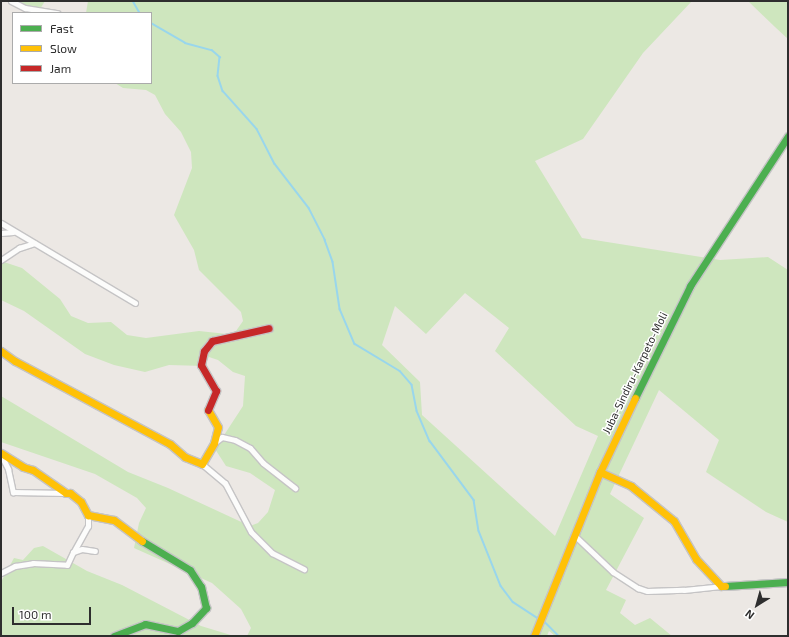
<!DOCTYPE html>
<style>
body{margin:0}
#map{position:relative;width:789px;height:637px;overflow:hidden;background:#ece8e4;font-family:"Exo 2",sans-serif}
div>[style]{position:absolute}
.green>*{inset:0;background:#cee6be}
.stream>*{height:1.5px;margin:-0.75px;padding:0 0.75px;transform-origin:0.75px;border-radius:0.75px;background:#99d6ec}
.roads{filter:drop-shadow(1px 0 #c5c4c5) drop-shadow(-1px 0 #c5c4c5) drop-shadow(0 1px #c5c4c5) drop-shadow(0 -1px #c5c4c5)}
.street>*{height:5px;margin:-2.5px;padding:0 2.5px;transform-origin:2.5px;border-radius:2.5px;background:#fcfcfb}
.fast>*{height:7px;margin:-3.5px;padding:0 3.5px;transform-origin:3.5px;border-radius:3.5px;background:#4caf50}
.slow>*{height:7px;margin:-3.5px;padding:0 3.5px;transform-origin:3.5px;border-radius:3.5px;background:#ffc107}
.jam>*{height:7px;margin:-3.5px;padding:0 3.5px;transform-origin:3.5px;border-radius:3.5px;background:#c62828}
span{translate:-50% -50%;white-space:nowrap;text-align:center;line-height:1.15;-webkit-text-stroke:3px #fff;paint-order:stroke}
.street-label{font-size:11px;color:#2e2e2e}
.frame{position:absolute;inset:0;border:2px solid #2e2e2e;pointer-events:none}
.legend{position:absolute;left:12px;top:12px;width:140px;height:72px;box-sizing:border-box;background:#fff;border:1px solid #ababab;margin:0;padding:5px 7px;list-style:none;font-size:12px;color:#2e2e2e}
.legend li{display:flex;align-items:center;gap:8px;height:20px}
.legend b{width:20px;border:1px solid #ababab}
.north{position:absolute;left:737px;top:585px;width:40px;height:40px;-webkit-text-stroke:3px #fff;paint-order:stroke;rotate:217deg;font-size:11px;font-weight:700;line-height:16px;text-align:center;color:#2e2e2e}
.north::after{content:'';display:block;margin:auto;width:14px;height:18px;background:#2e2e2e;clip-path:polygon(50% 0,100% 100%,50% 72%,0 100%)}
.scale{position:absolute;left:12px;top:607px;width:79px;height:18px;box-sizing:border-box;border:2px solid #2e2e2e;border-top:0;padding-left:5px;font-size:12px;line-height:14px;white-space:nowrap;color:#2e2e2e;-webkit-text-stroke:3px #fff;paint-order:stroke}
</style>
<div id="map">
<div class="green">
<i style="clip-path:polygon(15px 1px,45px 1px,40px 9px,27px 10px)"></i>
<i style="clip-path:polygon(evenodd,88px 1px,692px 1px,643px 53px,583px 139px,535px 161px,582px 238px,720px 260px,768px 257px,788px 270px,788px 522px,766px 512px,706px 472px,719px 440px,659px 390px,610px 494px,644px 518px,606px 590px,626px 600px,620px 613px,635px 625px,650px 618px,672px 636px,555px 636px,549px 631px,547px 636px,247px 636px,251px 628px,241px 609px,212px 583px,134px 548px,139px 523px,146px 508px,137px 498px,95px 474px,1px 442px,1px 396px,128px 472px,168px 488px,250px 526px,258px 523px,268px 512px,275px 490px,250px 473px,226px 466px,215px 449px,243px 406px,245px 376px,233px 372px,218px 360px,209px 357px,204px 366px,169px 365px,145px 372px,114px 365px,85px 354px,24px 311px,1px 300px,1px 261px,22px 268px,60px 299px,71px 316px,88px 323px,111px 322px,127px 335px,146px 338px,199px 331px,227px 334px,236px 331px,243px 321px,241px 312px,199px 270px,194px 250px,174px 215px,192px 168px,191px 152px,181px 132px,165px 114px,155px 95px,146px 90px,123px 88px,115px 83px,151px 83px,151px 13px,86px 13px,88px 1px,465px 293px,509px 328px,495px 351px,576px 426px,598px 436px,555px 536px,422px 415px,420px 382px,382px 345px,395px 306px,426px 334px,465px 293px)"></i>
<i style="clip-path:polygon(748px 1px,788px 1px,788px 39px,775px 27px)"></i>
<i style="clip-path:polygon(43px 546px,87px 571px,122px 585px,201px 626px,234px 636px,1px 636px,1px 582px,14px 558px,23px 560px,34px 548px)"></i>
</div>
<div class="stream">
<i style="left:133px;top:1px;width:14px;rotate:60deg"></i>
<i style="left:151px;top:23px;width:39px;rotate:30deg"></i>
<i style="left:185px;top:43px;width:28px;rotate:15deg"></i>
<i style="left:212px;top:50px;width:11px;rotate:41deg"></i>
<i style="left:220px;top:57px;width:19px;rotate:96deg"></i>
<i style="left:218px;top:76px;width:16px;rotate:72deg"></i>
<i style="left:223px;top:91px;width:51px;rotate:48.2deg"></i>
<i style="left:257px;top:129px;width:39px;rotate:63deg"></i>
<i style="left:275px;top:164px;width:56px;rotate:52.3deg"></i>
<i style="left:309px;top:208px;width:36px;rotate:63deg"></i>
<i style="left:325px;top:240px;width:23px;rotate:70deg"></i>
<i style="left:333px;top:262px;width:48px;rotate:81.5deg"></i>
<i style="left:340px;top:309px;width:38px;rotate:67deg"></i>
<i style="left:355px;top:344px;width:52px;rotate:31deg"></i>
<i style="left:400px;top:371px;width:18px;rotate:49deg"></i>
<i style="left:412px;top:385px;width:26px;rotate:79deg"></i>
<i style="left:417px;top:411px;width:33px;rotate:67deg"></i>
<i style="left:430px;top:441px;width:74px;rotate:53.3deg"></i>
<i style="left:474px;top:500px;width:31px;rotate:81deg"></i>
<i style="left:479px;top:531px;width:59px;rotate:68.2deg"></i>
<i style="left:501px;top:586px;width:20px;rotate:53deg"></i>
<i style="left:513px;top:602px;width:30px;rotate:33deg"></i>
<i style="left:544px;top:621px;width:21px;rotate:45deg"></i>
</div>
<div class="roads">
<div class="street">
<i style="left:11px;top:1px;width:16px;rotate:27deg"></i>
<i style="left:25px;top:8px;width:33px;rotate:9deg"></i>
<i style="left:1px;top:223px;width:156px;rotate:30.8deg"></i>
<i style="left:1px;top:233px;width:12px;rotate:-5deg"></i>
<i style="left:1px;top:260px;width:22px;rotate:-34deg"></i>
<i style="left:19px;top:248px;width:16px;rotate:-18deg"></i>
<i style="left:214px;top:443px;width:10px;rotate:-37deg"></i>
<i style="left:222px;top:437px;width:13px;rotate:13deg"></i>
<i style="left:235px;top:440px;width:17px;rotate:28deg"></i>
<i style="left:250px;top:448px;width:20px;rotate:49deg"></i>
<i style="left:263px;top:463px;width:41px;rotate:38deg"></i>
<i style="left:1px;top:455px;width:16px;rotate:63deg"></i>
<i style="left:8px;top:469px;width:24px;rotate:78deg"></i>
<i style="left:13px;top:492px;width:53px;rotate:1.1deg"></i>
<i style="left:202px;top:464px;width:30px;rotate:40deg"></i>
<i style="left:225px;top:483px;width:55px;rotate:62deg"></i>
<i style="left:251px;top:532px;width:30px;rotate:45deg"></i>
<i style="left:272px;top:553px;width:36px;rotate:27deg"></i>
<i style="left:574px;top:535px;width:54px;rotate:43.5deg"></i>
<i style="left:613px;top:572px;width:30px;rotate:33deg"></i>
<i style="left:638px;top:588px;width:9px;rotate:18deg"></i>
<i style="left:647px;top:591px;width:37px;rotate:-2deg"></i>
<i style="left:684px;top:590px;width:37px;rotate:-6deg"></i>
<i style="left:74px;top:551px;width:29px;rotate:-61deg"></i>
<i style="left:88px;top:526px;width:11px;rotate:-90deg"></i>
<i style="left:1px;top:573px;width:16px;rotate:-27deg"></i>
<i style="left:15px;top:566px;width:18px;rotate:-9deg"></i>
<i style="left:33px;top:563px;width:34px;rotate:3deg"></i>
<i style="left:67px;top:565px;width:14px;rotate:-65deg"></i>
<i style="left:73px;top:552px;width:9px;rotate:-18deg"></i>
<i style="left:82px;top:549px;width:13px;rotate:9deg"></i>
</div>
<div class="fast">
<i style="left:635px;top:398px;width:125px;rotate:-63.8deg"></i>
<i style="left:690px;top:286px;width:179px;rotate:-56.8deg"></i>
<i style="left:725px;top:586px;width:63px;rotate:-3.6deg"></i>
<i style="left:114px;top:636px;width:33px;rotate:-21deg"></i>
<i style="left:145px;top:624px;width:34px;rotate:12deg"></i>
<i style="left:178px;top:631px;width:16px;rotate:-30deg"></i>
<i style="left:192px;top:623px;width:21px;rotate:-47deg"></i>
<i style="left:206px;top:608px;width:22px;rotate:-103deg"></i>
<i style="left:201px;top:587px;width:20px;rotate:-123deg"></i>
<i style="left:190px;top:570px;width:56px;rotate:-148.9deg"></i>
</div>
<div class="slow">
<i style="left:1px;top:351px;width:17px;rotate:36deg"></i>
<i style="left:15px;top:361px;width:176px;rotate:28.2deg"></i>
<i style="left:170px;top:444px;width:20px;rotate:41deg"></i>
<i style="left:185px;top:457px;width:18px;rotate:22deg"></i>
<i style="left:202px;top:464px;width:24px;rotate:-60deg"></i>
<i style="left:214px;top:443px;width:16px;rotate:-76deg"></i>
<i style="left:218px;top:427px;width:20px;rotate:-120deg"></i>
<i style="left:1px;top:453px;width:26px;rotate:32deg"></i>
<i style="left:23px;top:467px;width:10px;rotate:17deg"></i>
<i style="left:33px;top:470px;width:40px;rotate:34.9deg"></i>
<i style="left:66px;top:493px;width:4px"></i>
<i style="left:70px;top:493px;width:14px;rotate:39deg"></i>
<i style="left:81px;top:502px;width:15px;rotate:62deg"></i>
<i style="left:88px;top:515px;width:26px;rotate:11deg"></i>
<i style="left:114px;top:520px;width:35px;rotate:37deg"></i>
<i style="left:600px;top:472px;width:34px;rotate:24deg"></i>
<i style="left:631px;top:486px;width:55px;rotate:39.1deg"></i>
<i style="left:674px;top:521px;width:44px;rotate:59.9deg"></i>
<i style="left:696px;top:559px;width:37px;rotate:47deg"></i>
<i style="left:721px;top:586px;width:4px"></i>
<i style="left:534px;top:636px;width:177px;rotate:-68.1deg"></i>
<i style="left:600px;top:472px;width:82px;rotate:-64.7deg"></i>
</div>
<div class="jam">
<i style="left:208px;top:410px;width:21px;rotate:-67deg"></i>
<i style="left:216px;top:391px;width:30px;rotate:-120deg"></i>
<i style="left:201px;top:365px;width:14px;rotate:-78deg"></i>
<i style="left:204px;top:351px;width:13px;rotate:-51deg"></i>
<i style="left:212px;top:341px;width:58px;rotate:-12.8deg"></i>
</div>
</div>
<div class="street-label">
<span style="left:635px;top:373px;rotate:-64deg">Juba-Sindiru-Karpeto-Moli</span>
</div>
<div class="frame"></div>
<ul class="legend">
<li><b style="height:5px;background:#4caf50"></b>Fast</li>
<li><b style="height:5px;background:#ffc107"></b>Slow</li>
<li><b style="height:5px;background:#c62828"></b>Jam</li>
</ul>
<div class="north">N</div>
<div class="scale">100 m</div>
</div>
